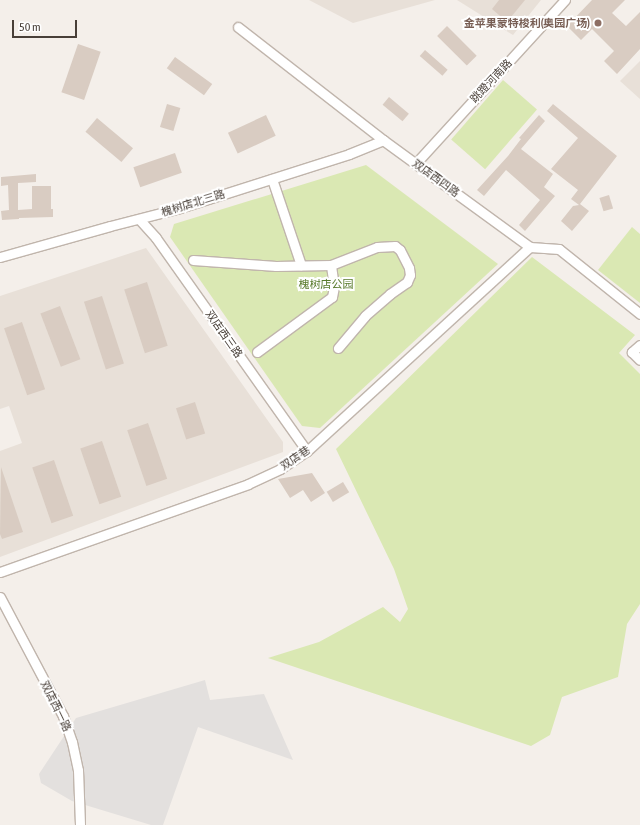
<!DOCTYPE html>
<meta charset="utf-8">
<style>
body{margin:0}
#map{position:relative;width:640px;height:825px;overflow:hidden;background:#f4efea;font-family:"Asap Condensed","Noto Sans SC",sans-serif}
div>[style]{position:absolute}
.residential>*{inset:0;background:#e8e0d8}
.green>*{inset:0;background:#dae8b3;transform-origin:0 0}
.parking>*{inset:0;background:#e3e0de}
.building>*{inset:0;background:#d9ccc2;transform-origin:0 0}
.roads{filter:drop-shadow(1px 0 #c0b5ac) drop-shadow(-1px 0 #c0b5ac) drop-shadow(0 1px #c0b5ac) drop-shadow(0 -1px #c0b5ac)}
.minor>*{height:9px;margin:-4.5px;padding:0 4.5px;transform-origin:4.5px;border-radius:4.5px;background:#fff}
.dots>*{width:11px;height:11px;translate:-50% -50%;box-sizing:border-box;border:2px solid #fff;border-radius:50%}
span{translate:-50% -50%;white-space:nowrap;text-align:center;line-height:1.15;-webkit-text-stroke:4px #fff;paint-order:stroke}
.education-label{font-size:11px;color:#785e54;font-weight:700}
.right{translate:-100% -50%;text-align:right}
.street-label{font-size:11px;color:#483f38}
.park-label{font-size:11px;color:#587a2b}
.scale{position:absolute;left:12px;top:20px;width:65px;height:18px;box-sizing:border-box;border:2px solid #483f38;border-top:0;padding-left:5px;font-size:12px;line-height:14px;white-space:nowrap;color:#483f38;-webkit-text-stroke:3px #fff;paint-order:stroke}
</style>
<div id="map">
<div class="residential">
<i style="clip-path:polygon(309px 0,435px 0,353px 23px)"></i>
<i style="clip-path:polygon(457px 0,541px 0,513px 35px)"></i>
<i style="clip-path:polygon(640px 61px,640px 99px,620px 81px)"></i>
<i style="clip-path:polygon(146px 248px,283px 442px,283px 452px,0 557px,0 451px,22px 443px,9px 406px,0 409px,0 296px)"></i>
</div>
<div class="green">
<i style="left:503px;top:80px;width:45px;height:79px;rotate:41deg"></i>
<i style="clip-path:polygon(366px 165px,498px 264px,320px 428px,302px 426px,170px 237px,174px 224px)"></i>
<i style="clip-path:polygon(632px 227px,640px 234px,640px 303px,598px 270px)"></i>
<i style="clip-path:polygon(532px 257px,635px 335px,619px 353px,640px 374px,640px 604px,627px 624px,618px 677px,562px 697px,550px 735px,531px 746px,268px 658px,319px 642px,383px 607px,400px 622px,408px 609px,394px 569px,336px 449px)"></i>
</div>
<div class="parking">
<i style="clip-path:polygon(205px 680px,210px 700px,264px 694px,293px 760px,198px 727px,163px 825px,151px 825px,72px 801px,41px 783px,39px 774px,76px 718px)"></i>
</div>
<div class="building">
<i style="clip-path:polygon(499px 0,525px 0,507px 22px,492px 9px)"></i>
<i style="clip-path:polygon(592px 0,625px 0,612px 13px,626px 26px,640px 12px,640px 49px,617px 74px,604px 61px,614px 51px,592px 29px,581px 40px,567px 26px)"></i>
<i style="left:447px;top:26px;width:42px;height:14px;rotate:45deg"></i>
<i style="left:78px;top:44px;width:24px;height:51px;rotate:19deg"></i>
<i style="left:425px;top:50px;width:30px;height:8px;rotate:41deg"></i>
<i style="left:175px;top:57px;width:46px;height:14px;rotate:36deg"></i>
<i style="left:389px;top:97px;width:26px;height:10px;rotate:40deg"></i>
<i style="left:167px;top:104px;width:14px;height:24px;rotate:17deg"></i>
<i style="clip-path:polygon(553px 104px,617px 156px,580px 204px,589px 211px,572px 231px,561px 221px,573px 206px,579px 205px,571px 199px,578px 190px,551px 169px,578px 138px,547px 111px)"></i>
<i style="left:266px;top:115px;width:23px;height:42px;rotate:65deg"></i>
<i style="clip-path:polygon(539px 115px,545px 121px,521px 149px,553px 174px,544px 187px,555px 196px,525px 231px,519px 225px,540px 200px,506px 170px,484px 196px,477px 190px,508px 156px,521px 139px,519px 138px)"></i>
<i style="left:97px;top:118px;width:47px;height:18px;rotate:40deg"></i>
<i style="left:175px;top:153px;width:21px;height:44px;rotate:71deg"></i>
<i style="clip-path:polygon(36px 174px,36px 182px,18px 183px,18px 210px,32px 209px,32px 186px,51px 186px,51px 209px,53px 209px,53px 217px,19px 218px,19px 219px,2px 220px,1px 211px,9px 210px,8px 185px,1px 186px,1px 177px)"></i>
<i style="left:609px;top:195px;width:14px;height:10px;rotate:73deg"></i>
<i style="left:147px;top:282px;width:67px;height:24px;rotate:72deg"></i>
<i style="left:102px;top:296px;width:71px;height:19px;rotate:72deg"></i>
<i style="left:60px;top:306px;width:57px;height:21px;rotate:69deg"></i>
<i style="left:22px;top:322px;width:71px;height:19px;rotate:71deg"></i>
<i style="left:195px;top:402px;width:33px;height:20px;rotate:72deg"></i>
<i style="left:148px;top:423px;width:59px;height:22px;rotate:71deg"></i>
<i style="left:102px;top:441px;width:59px;height:23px;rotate:71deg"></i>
<i style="left:54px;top:460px;width:59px;height:23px;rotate:71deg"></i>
<i style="clip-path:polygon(1px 467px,23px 532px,2px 539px,0 534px)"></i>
<i style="clip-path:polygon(312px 473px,325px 493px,311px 502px,303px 490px,290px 498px,278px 479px)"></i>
<i style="left:343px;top:482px;width:12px;height:19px;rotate:59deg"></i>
</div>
<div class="roads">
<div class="minor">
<i style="left:238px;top:27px;width:184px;rotate:37.9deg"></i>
<i style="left:383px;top:140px;width:182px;rotate:36.1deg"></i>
<i style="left:530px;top:247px;width:29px;rotate:4deg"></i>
<i style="left:559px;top:249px;width:104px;rotate:38.7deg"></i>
<i style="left:416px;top:163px;width:221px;rotate:-47.6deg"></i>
<i style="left:272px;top:179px;width:91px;rotate:71.4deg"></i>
<i style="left:139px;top:219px;width:25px;rotate:48deg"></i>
<i style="left:156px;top:238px;width:261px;rotate:54.7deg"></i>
<i style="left:0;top:257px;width:114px;rotate:-15.7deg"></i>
<i style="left:110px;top:226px;width:72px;rotate:-14.4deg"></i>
<i style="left:180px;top:208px;width:177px;rotate:-17.7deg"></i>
<i style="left:349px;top:154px;width:37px;rotate:-22deg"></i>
<i style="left:193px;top:260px;width:83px;rotate:4.1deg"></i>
<i style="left:276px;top:266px;width:55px;rotate:-1deg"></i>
<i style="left:331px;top:265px;width:49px;rotate:-21.4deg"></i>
<i style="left:377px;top:247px;width:18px;rotate:-3deg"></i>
<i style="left:395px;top:246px;width:6px;rotate:39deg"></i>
<i style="left:400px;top:250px;width:20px;rotate:63deg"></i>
<i style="left:409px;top:268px;width:7px;rotate:82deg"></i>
<i style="left:410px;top:275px;width:8px;rotate:113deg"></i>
<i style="left:407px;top:282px;width:21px;rotate:145deg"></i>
<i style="left:390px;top:294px;width:33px;rotate:139deg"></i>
<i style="left:365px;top:316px;width:42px;rotate:130.2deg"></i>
<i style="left:640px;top:345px;width:11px;rotate:139deg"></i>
<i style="left:632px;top:352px;width:11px;rotate:45deg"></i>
<i style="left:257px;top:352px;width:93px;rotate:-36.3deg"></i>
<i style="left:332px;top:297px;width:10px;rotate:-79deg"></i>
<i style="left:334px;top:287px;width:22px;rotate:-98deg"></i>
<i style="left:0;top:572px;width:263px;rotate:-19.5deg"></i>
<i style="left:248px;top:484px;width:35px;rotate:-25deg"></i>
<i style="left:280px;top:469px;width:32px;rotate:-34deg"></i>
<i style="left:307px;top:451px;width:302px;rotate:-42.5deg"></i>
<i style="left:0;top:597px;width:135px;rotate:62.1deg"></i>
<i style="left:63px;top:716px;width:28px;rotate:71deg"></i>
<i style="left:72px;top:742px;width:29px;rotate:78deg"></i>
<i style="left:78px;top:770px;width:55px;rotate:87.9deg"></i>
</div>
</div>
<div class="dots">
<i style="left:598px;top:23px;background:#8d6e63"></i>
</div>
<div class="education-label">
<span class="right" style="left:590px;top:23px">金苹果蒙特梭利(奥园广场)</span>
</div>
<div class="street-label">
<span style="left:491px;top:81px;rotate:-47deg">跳蹬河南路</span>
<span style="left:436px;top:178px;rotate:36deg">双店西四路</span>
<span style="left:193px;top:203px;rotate:-17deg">槐树店北三路</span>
<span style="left:224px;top:334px;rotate:55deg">双店西三路</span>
<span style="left:295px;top:458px;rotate:-34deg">双店巷</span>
<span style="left:56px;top:706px;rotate:64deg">双店西一路</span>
</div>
<div class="park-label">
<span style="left:326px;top:284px">槐树店公园</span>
</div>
<div class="scale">50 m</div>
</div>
